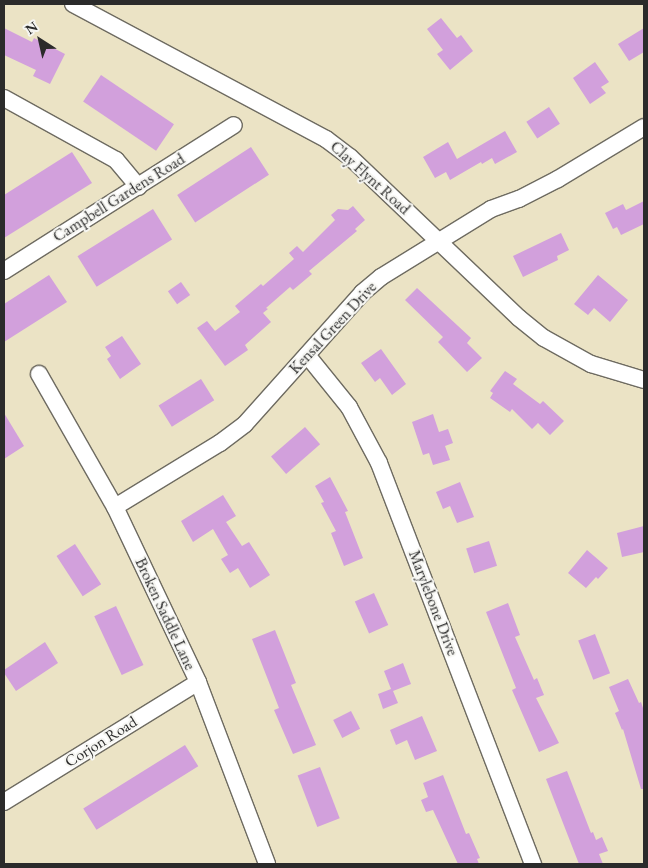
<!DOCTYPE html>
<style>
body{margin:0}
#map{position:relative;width:648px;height:868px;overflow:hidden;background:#ebe3c5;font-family:"EB Garamond",serif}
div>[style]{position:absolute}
.building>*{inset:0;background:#d2a0dc;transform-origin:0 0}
.roads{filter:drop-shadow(1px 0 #6e6b61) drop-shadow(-1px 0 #6e6b61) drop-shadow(0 1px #6e6b61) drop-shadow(0 -1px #6e6b61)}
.street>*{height:16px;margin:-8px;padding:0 8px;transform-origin:8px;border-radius:8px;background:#fff}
span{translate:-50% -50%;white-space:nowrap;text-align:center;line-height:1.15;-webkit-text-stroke:4px #f6f6f2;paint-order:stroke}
.street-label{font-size:16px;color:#2b2b2b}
.frame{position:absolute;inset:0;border:5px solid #2b2b2b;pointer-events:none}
.north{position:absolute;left:15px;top:15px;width:50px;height:50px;-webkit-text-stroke:4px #f6f6f2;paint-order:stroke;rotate:325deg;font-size:14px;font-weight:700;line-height:20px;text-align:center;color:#2b2b2b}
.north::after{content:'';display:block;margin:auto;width:18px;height:22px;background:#2b2b2b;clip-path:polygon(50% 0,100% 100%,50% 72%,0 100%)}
</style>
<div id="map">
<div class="building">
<i style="clip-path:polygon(441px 18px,457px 38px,461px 35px,473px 51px,450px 70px,437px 54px,443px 50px,427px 29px)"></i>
<i style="clip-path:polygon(4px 28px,32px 42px,34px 38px,65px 54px,50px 84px,33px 76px,36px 70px,4px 55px)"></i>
<i style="clip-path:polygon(644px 28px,644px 52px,629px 61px,618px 44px)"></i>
<i style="clip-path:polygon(595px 62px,609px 82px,601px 87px,606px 93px,590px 104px,573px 78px)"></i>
<i style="left:101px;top:75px;width:88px;height:32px;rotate:34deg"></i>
<i style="left:549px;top:107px;width:20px;height:27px;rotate:57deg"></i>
<i style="clip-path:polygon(505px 131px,517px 152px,495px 164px,492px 158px,482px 164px,481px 162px,450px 180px,446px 172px,435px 178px,423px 157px,448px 142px,457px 159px)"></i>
<i style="left:251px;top:147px;width:33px;height:88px;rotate:57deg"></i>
<i style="clip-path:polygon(72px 152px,92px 183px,4px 238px,4px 195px)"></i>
<i style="clip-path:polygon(644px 201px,644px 224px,621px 235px,617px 227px,613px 229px,605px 213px,623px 204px,626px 210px)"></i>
<i style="clip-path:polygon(353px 206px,365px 220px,355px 229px,357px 231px,309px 271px,312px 274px,293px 290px,290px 287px,266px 308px,268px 309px,263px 313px,271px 322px,245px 345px,248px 350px,225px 366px,197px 328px,207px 321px,215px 331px,240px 312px,235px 306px,261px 284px,263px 286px,294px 259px,289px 253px,297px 246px,303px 252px,335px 220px,331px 215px,338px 209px,348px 210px)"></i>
<i style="left:153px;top:209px;width:36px;height:89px;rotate:58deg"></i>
<i style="clip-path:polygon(561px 233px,569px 250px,557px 256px,558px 260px,523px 277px,513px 256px)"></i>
<i style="clip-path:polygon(49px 275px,67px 302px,4px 342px,4px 304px)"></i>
<i style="clip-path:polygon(598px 275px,628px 300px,610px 322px,594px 308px,588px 315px,574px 304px)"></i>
<i style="left:181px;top:282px;width:16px;height:16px;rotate:55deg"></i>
<i style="clip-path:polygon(417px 288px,471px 338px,467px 343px,482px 358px,467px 372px,438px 342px,443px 337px,405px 300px)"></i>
<i style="clip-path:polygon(122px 336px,141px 364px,120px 379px,107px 359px,111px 356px,105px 347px)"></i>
<i style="clip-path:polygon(381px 349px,406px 384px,392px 395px,380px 378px,375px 382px,361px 363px)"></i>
<i style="clip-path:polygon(505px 371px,517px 379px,513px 384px,540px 404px,543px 401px,564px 421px,550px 435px,538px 423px,532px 429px,512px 409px,510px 412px,490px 398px,493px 393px,490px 391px)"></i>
<i style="left:201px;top:379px;width:25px;height:50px;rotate:58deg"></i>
<i style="clip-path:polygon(4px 413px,24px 446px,4px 459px)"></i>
<i style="clip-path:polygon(433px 414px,439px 432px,448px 429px,453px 443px,445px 446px,450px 460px,433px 465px,429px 453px,423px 455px,412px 422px)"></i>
<i style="left:305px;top:427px;width:23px;height:45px;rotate:49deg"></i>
<i style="clip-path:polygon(330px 477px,348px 511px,345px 512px,363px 558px,344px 566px,331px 533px,336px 531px,321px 503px,324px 502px,315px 486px)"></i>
<i style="clip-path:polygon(460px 482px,474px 517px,457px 523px,450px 506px,443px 509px,436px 492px)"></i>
<i style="clip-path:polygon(223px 495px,236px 516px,226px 522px,242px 546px,249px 542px,270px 575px,250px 588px,238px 568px,230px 573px,221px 559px,228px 555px,213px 529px,193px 542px,181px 521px)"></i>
<i style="clip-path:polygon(644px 526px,644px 552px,622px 557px,617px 533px)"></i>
<i style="left:489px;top:541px;width:26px;height:24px;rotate:72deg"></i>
<i style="left:75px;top:544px;width:48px;height:22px;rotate:57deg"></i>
<i style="clip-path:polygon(587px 550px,608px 568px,598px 579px,596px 577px,586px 588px,568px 573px)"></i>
<i style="left:374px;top:593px;width:35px;height:21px;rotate:66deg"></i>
<i style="clip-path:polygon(508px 603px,520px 635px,515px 637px,534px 680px,537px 678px,544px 695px,536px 698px,559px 743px,539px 752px,512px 690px,516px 688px,486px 612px)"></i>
<i style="left:116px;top:606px;width:65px;height:24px;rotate:65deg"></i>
<i style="clip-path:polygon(275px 630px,296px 683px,291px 685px,316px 745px,293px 754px,274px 710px,279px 708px,252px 639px)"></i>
<i style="left:595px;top:634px;width:42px;height:18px;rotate:69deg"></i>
<i style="clip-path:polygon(45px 642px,58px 663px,16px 691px,4px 673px,4px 670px)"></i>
<i style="clip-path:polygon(403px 663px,411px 684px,393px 691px,398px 703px,383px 709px,378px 694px,391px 689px,384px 671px)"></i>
<i style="clip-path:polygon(628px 679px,639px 703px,641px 702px,644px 711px,644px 789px,641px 789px,623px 729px,622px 730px,615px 713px,619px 711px,609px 687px)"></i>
<i style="left:351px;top:711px;width:20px;height:20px;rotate:63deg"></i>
<i style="clip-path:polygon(422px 716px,437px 751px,415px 760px,407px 740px,396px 745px,390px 730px)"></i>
<i style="left:185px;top:745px;width:25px;height:120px;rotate:58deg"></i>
<i style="left:320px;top:767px;width:55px;height:24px;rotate:69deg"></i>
<i style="clip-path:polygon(567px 771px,591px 833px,593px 832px,596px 840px,602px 837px,608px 851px,599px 854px,603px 864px,579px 864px,563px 823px,546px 779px)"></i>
<i style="clip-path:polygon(443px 775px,466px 834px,469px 833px,480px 858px,477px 859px,479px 864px,458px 864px,433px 810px,426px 812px,421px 800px,428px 797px,423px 783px)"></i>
</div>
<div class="roads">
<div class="street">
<i style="left:73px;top:4px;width:287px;rotate:28.1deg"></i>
<i style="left:326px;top:139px;width:30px;rotate:37deg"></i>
<i style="left:350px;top:157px;width:233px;rotate:43.6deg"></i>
<i style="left:519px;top:318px;width:32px;rotate:39deg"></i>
<i style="left:544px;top:338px;width:54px;rotate:29deg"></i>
<i style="left:591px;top:364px;width:55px;rotate:16.8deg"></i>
<i style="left:4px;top:98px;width:128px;rotate:29deg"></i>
<i style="left:116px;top:160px;width:35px;rotate:50deg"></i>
<i style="left:4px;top:271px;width:272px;rotate:-32.4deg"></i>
<i style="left:307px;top:355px;width:67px;rotate:51.1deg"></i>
<i style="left:349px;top:407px;width:64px;rotate:61.8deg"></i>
<i style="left:379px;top:463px;width:430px;rotate:69deg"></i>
<i style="left:39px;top:374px;width:153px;rotate:60.3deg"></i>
<i style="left:115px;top:507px;width:194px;rotate:64.6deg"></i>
<i style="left:198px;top:682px;width:195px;rotate:69.2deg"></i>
<i style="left:115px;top:507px;width:123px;rotate:-31.4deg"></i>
<i style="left:220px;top:443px;width:31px;rotate:-37deg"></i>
<i style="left:245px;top:424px;width:176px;rotate:-48.2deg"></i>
<i style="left:362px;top:293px;width:25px;rotate:-40deg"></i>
<i style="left:381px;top:277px;width:129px;rotate:-31.7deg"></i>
<i style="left:491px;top:209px;width:30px;rotate:-20deg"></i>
<i style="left:519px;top:199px;width:44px;rotate:-27.1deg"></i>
<i style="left:558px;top:179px;width:100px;rotate:-31.2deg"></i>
<i style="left:4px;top:802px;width:228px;rotate:-31.7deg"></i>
</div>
</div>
<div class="street-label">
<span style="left:370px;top:178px;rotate:42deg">Clay Flynt Road</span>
<span style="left:119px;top:198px;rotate:-32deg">Campbell Gardens Road</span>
<span style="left:333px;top:328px;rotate:-47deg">Kensal Green Drive</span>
<span style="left:433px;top:603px;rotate:69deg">Marylebone Drive</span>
<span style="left:165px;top:614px;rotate:65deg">Broken Saddle Lane</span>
<span style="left:101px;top:742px;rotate:-32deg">Corjon Road</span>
</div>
<div class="frame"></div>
<div class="north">N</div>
</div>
